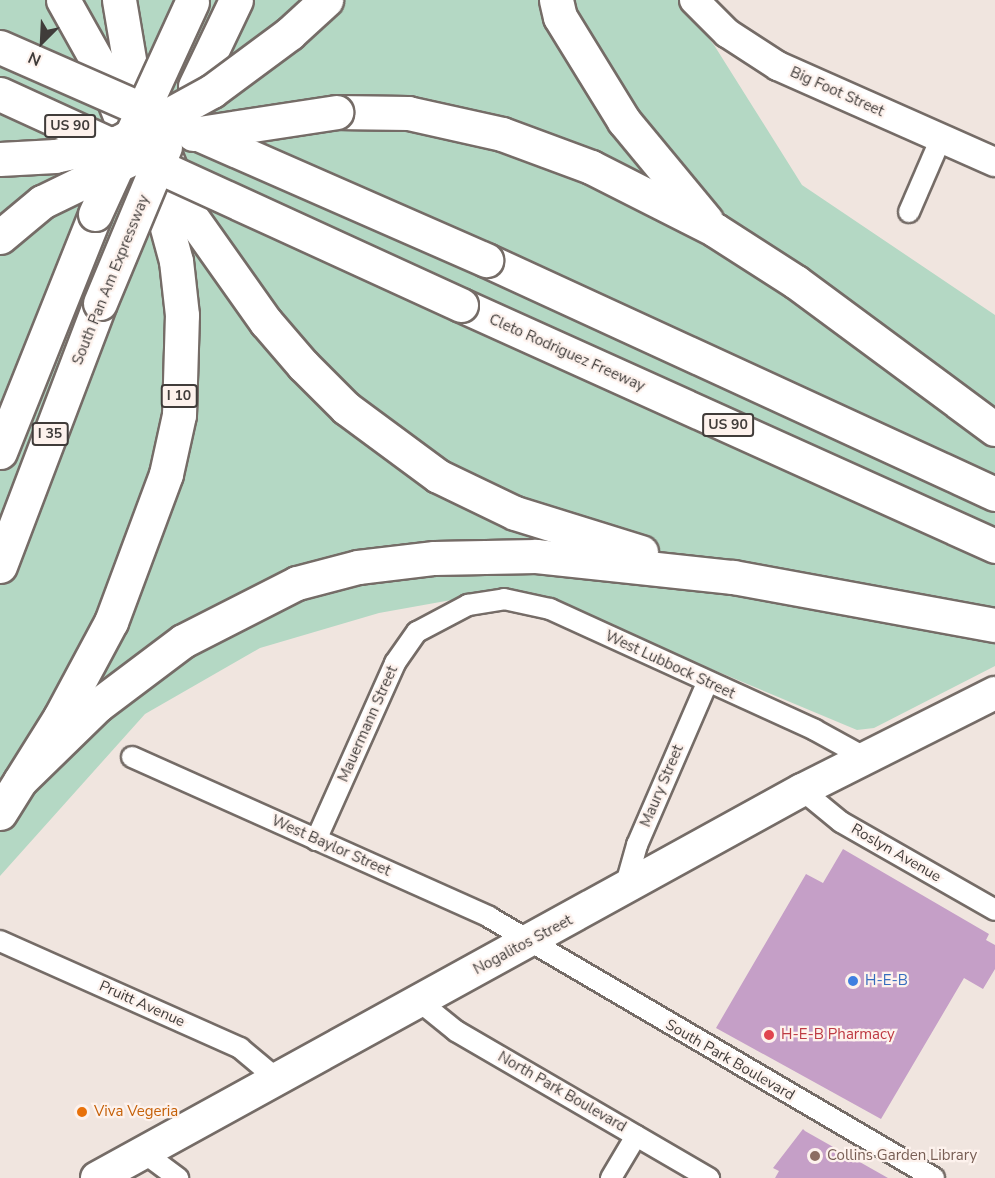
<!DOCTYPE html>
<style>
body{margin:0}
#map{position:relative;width:995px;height:1178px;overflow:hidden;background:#f0e5df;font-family:"Nunito Sans",sans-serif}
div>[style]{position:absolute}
.green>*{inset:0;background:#b4d8c4}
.building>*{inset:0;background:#c59fc7}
.roads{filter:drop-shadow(2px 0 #756c67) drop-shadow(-2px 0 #756c67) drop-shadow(0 2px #756c67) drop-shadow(0 -2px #756c67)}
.street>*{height:20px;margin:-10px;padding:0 10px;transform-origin:10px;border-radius:10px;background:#fff}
.secondary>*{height:28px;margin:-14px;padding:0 14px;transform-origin:14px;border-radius:14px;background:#fff}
.primary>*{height:32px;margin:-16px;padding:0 16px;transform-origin:16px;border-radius:16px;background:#fff}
.highway>*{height:33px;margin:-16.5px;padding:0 16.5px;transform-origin:16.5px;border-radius:16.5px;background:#fff}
.bridges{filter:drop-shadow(2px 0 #756c67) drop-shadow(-2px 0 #756c67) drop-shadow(0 2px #756c67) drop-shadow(0 -2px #756c67)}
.highway-bridge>*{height:33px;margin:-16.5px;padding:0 16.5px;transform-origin:16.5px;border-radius:16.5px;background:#fff}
.dots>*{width:16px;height:16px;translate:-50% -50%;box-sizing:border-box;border:3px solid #fdf2ed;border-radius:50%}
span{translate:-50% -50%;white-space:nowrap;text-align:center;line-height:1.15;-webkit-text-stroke:4.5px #fdf2ed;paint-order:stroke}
.shield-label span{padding:2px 4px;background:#fdf2ed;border:2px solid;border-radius:4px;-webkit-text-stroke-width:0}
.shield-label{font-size:14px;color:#403c3a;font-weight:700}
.street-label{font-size:15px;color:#403c3a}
.shop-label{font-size:15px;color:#366cbe}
.left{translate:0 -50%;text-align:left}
.health-label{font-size:15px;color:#be3a42}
.food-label{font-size:15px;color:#c56008}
.education-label{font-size:15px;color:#785e54}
.north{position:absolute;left:12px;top:12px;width:60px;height:60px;-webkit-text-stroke:4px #fdf2ed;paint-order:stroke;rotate:204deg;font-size:16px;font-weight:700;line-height:24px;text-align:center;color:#403c3a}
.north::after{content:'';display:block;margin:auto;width:21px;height:27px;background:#403c3a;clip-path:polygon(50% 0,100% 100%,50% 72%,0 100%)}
</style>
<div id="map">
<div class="green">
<i style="clip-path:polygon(0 0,678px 0,714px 45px,802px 185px,995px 315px,995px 666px,874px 728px,857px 730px,532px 594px,507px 590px,379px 613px,260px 648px,145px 714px,0 876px)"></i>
</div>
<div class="building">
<i style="clip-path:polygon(843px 849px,989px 934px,986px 940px,995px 945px,995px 969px,983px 989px,964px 978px,881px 1119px,716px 1028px,806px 874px,823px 883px)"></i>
<i style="clip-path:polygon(803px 1129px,805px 1131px,888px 1178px,775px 1178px,779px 1171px,773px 1168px)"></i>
</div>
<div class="roads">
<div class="street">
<i style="left:909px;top:212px;width:81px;rotate:-66.6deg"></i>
<i style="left:132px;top:757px;width:391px;rotate:24.1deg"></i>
<i style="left:489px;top:917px;width:516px;rotate:30.39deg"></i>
<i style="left:802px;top:790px;width:50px;rotate:39.4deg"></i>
<i style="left:841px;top:822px;width:177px;rotate:29.7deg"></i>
<i style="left:316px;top:840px;width:194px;rotate:-65.9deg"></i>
<i style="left:395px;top:663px;width:38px;rotate:-55deg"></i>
<i style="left:417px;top:632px;width:58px;rotate:-27.9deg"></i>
<i style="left:468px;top:605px;width:36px;rotate:-9deg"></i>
<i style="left:504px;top:599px;width:47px;rotate:12.3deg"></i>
<i style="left:550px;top:609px;width:291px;rotate:24.5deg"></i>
<i style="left:815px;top:730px;width:58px;rotate:28.8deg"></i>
<i style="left:624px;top:891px;width:48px;rotate:-74.2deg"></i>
<i style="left:637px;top:845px;width:176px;rotate:-66.6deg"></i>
<i style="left:0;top:941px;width:263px;rotate:24deg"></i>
<i style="left:240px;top:1048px;width:48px;rotate:40deg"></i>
<i style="left:419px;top:1001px;width:48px;rotate:39deg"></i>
<i style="left:456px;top:1031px;width:293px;rotate:30.2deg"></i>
<i style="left:143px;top:1152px;width:44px;rotate:36.6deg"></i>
<i style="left:611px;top:1178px;width:49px;rotate:-59.2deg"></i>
</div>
<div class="secondary">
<i style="left:694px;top:0;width:47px;rotate:45deg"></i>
<i style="left:727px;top:33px;width:61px;rotate:32.9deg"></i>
<i style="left:778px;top:66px;width:237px;rotate:23.9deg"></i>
</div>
<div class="primary">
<i style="left:97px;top:1178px;width:805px;rotate:-28.83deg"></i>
<i style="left:802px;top:790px;width:216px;rotate:-26.7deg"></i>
</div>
<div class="highway">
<i style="left:63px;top:0;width:78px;rotate:60.8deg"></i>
<i style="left:101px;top:68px;width:52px;rotate:68.4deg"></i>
<i style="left:119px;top:0;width:72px;rotate:80.4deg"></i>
<i style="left:131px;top:71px;width:152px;rotate:68deg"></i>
<i style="left:188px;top:212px;width:135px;rotate:54.7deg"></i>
<i style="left:266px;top:322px;width:57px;rotate:49.3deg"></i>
<i style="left:303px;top:365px;width:61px;rotate:45deg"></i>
<i style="left:346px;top:408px;width:114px;rotate:36.5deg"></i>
<i style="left:438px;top:476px;width:85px;rotate:25.7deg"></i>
<i style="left:515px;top:513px;width:132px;rotate:17.2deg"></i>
<i style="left:556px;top:0;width:17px;rotate:77deg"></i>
<i style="left:560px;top:17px;width:122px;rotate:58.4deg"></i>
<i style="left:624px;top:121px;width:129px;rotate:50.4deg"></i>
<i style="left:195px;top:86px;width:95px;rotate:-64.5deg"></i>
<i style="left:336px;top:112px;width:72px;rotate:0.8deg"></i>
<i style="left:408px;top:113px;width:96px;rotate:12.6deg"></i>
<i style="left:502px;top:134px;width:95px;rotate:20.3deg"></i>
<i style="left:591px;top:167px;width:139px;rotate:26.9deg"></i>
<i style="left:715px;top:230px;width:96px;rotate:32.7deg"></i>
<i style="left:796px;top:282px;width:247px;rotate:36.5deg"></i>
<i style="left:486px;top:260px;width:560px;rotate:24.69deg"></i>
<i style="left:461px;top:305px;width:586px;rotate:24.29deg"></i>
<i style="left:0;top:452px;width:256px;rotate:-68.2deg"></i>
<i style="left:0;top:566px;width:281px;rotate:-69.2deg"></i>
<i style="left:20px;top:781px;width:109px;rotate:-44.3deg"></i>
<i style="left:98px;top:705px;width:106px;rotate:-37deg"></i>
<i style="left:183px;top:641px;width:128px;rotate:-27deg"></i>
<i style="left:297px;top:583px;width:63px;rotate:-14.7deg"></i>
<i style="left:358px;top:567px;width:77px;rotate:-6.8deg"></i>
<i style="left:434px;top:558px;width:102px;rotate:-1.1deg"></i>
<i style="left:536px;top:556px;width:198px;rotate:6.1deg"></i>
<i style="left:733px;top:577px;width:266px;rotate:10.4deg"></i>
<i style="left:0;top:813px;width:113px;rotate:-58deg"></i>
<i style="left:60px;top:717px;width:108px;rotate:-61.8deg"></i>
<i style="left:111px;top:622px;width:158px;rotate:-69.6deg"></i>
<i style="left:166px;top:474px;width:60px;rotate:-77.6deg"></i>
<i style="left:179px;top:415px;width:100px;rotate:-88.3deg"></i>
<i style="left:182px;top:315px;width:54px;rotate:-96.3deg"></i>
<i style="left:176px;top:261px;width:50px;rotate:-105.2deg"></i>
<i style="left:163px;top:213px;width:54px;rotate:-114.2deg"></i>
</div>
</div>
<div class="bridges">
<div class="highway-bridge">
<i style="left:0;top:47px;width:531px;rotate:23.67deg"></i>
<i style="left:0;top:94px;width:507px;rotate:24.59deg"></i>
<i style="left:193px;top:134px;width:145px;rotate:-8.7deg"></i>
<i style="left:0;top:159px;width:55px;rotate:-3.1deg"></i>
<i style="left:55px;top:156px;width:66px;rotate:-12.3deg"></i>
<i style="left:119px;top:142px;width:106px;rotate:-28.7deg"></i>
<i style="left:212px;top:91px;width:97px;rotate:-36.6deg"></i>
<i style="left:290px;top:33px;width:49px;rotate:-42.5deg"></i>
<i style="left:95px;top:214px;width:233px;rotate:-65.4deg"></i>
<i style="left:0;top:237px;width:55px;rotate:-39.8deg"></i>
<i style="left:42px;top:202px;width:117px;rotate:-25.9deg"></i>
<i style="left:100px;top:303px;width:169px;rotate:-67.4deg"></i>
</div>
</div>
<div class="dots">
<i style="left:853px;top:981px;background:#3f7fe0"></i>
<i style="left:769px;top:1035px;background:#e0444e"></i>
<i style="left:82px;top:1112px;background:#e8710a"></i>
<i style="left:815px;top:1156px;background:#8d6e63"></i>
</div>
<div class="shield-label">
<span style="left:70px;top:126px">US 90</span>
<span style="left:179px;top:396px">I 10</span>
<span style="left:728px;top:425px">US 90</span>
<span style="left:50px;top:434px">I 35</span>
</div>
<div class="street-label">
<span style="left:837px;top:92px;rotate:24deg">Big Foot Street</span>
<span style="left:111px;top:280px;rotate:-68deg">South Pan Am Expressway</span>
<span style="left:567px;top:353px;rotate:24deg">Cleto Rodriguez Freeway</span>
<span style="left:670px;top:665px;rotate:25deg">West Lubbock Street</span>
<span style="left:368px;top:724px;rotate:-66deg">Mauermann Street</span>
<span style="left:662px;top:786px;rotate:-67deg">Maury Street</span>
<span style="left:331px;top:846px;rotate:24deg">West Baylor Street</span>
<span style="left:896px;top:853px;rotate:30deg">Roslyn Avenue</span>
<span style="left:523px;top:945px;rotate:-28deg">Nogalitos Street</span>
<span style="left:142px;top:1004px;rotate:24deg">Pruitt Avenue</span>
<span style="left:730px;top:1060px;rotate:30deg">South Park Boulevard</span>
<span style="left:562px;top:1092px;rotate:30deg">North Park Boulevard</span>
</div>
<div class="shop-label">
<span class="left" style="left:865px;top:981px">H-E-B</span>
</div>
<div class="health-label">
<span class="left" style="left:781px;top:1035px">H-E-B Pharmacy</span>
</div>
<div class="food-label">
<span class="left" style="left:94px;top:1112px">Viva Vegeria</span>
</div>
<div class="education-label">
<span class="left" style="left:827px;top:1156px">Collins Garden Library</span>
</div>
<div class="north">N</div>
</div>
